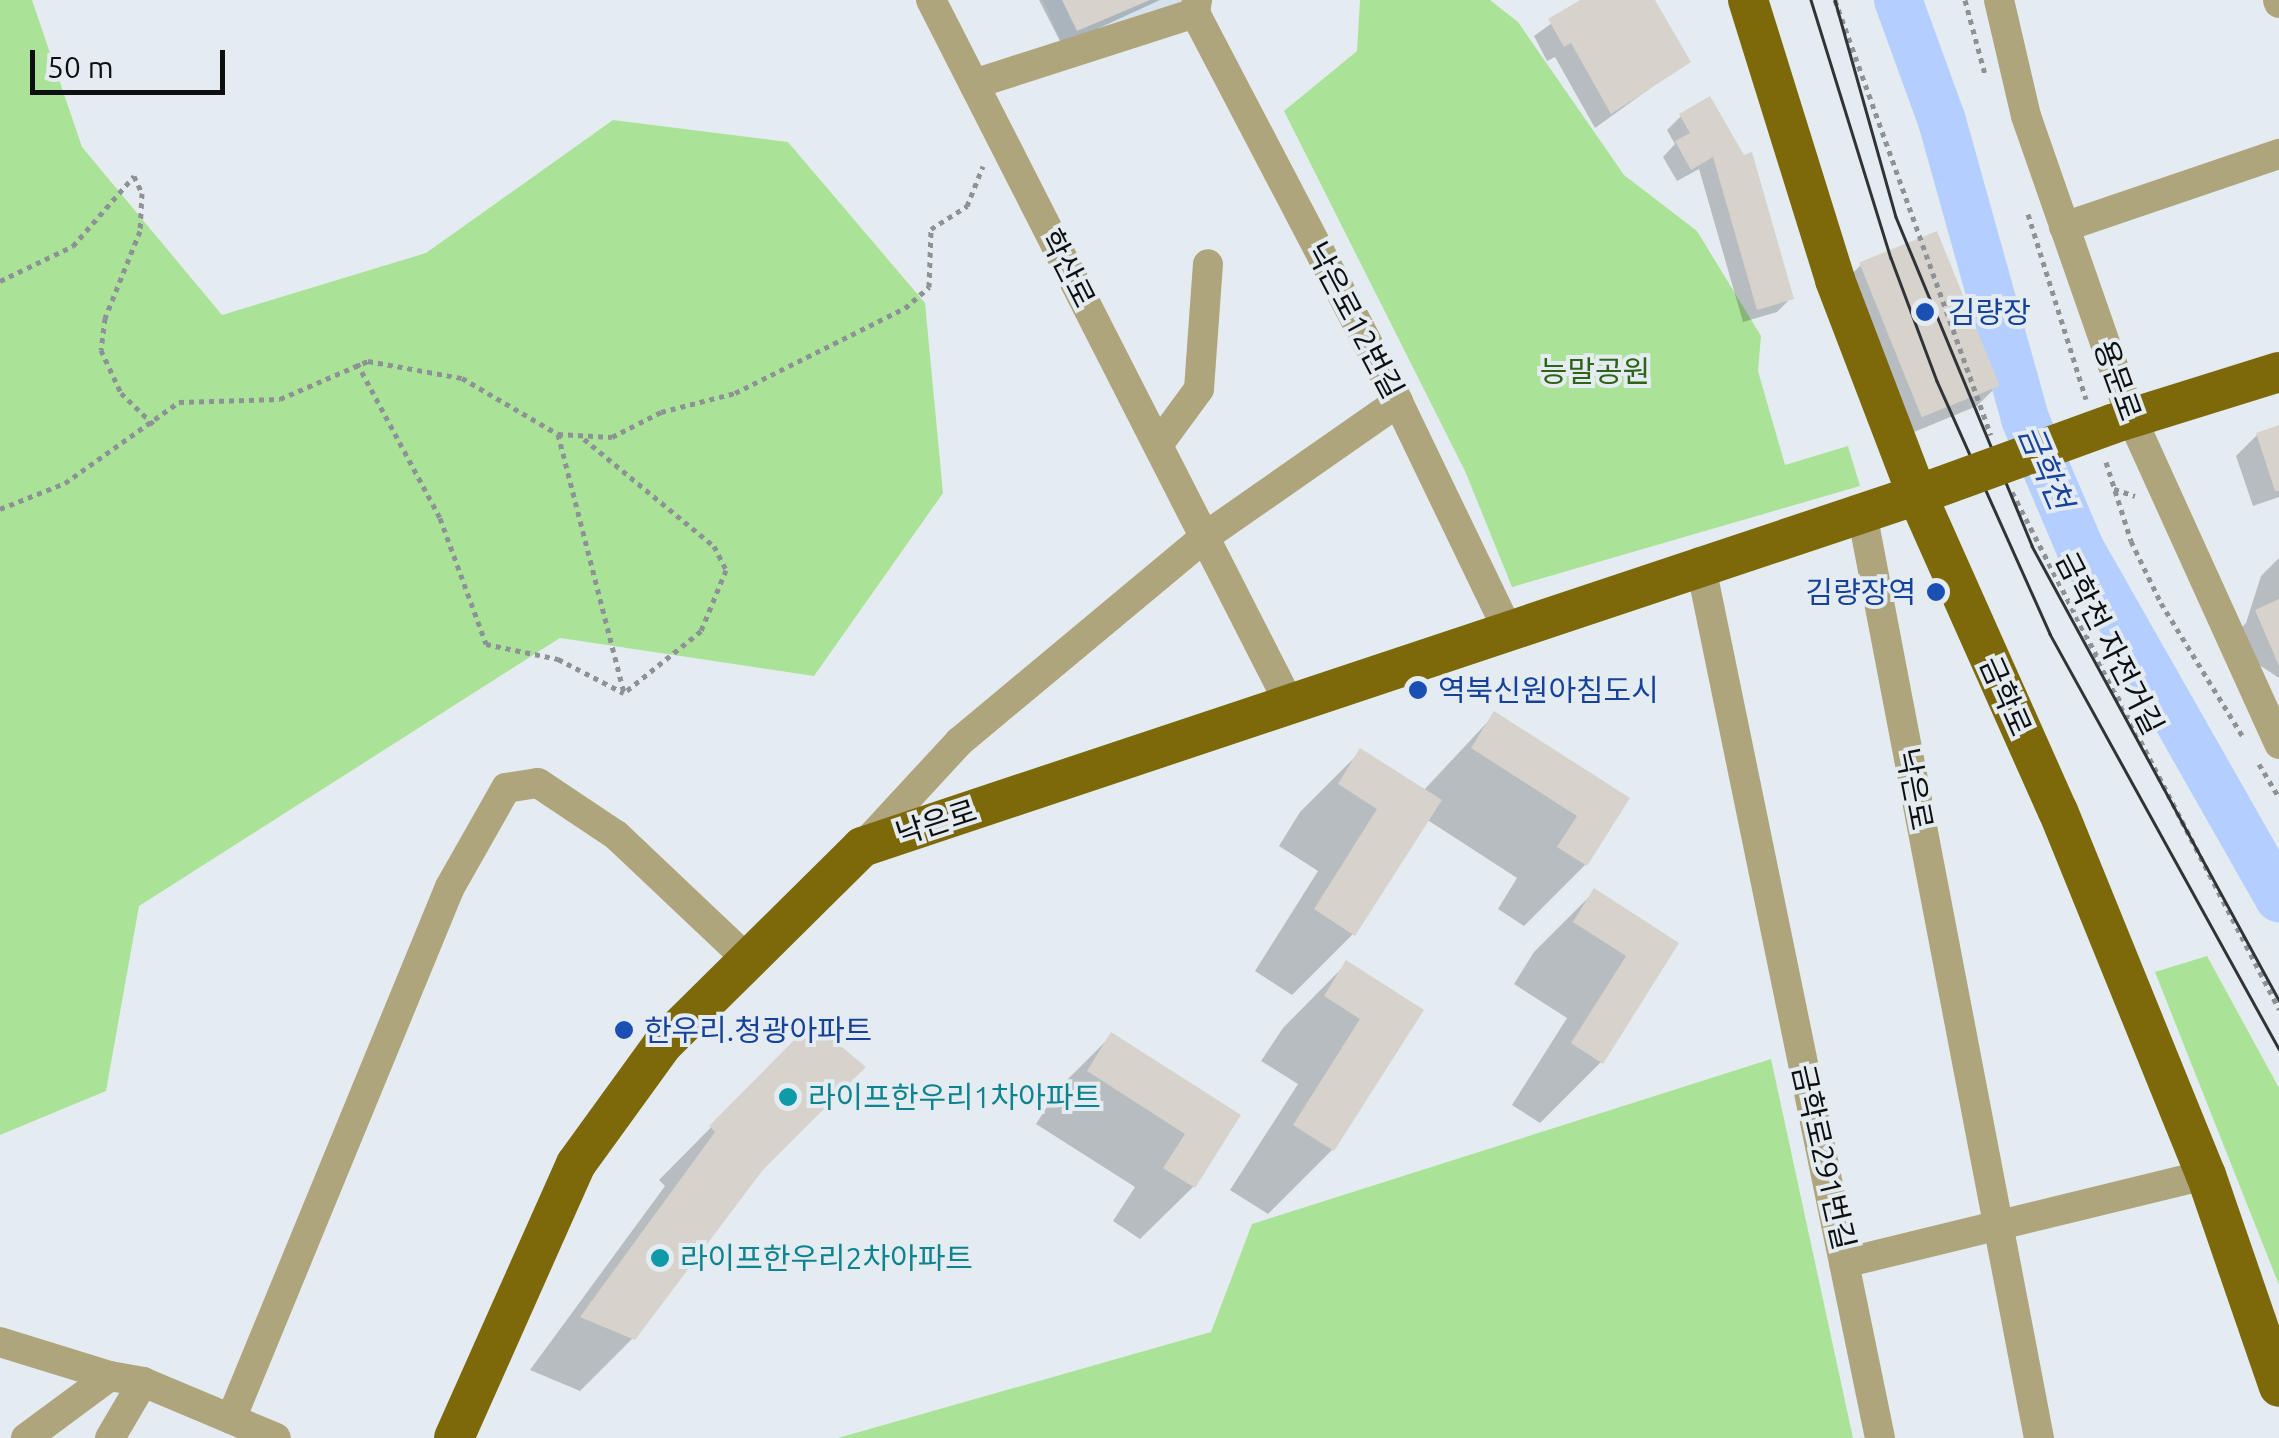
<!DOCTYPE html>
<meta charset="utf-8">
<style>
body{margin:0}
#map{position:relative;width:2279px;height:1438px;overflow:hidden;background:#e5ecf1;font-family:Ubuntu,"Noto Sans KR",sans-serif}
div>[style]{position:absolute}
.built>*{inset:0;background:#d5e1ec}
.green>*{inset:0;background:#aae397}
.shadow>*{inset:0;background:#0003}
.river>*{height:48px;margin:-24px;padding:0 24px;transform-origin:24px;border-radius:24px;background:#b4cfff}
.building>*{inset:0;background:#d7d2cc;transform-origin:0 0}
.path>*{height:5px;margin-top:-2.5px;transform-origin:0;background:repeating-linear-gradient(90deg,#8d9296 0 5px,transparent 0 10px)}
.minor>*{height:30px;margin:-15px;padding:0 15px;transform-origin:15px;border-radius:15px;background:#afa57d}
.major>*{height:40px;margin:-20px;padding:0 20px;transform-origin:20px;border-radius:20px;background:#7d690a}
.tram>*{height:2.5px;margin:-1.25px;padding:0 1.25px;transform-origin:1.25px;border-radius:1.25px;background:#313437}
.major-bridge>*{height:40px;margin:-20px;padding:0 20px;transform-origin:20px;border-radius:20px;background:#7d690a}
.dots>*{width:28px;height:28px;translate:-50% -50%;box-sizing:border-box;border:5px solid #e5ecf1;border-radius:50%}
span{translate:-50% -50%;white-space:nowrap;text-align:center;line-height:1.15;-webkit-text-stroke:8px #e5ecf1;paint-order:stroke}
.street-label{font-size:30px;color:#0d0f11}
.transit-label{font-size:30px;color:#164399}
.left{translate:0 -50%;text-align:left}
.right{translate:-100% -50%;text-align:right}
.park-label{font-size:30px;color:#2e6417}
.culture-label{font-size:30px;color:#0d838f}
.water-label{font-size:32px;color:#19439c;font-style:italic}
.scale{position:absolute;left:30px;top:50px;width:195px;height:45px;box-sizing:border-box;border:5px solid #0d0f11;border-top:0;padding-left:12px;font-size:30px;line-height:35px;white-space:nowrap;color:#0d0f11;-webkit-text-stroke:8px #e5ecf1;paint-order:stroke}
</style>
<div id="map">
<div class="built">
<i style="clip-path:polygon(1043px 0,1186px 0,1063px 46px)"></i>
</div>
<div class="green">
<i style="clip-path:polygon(0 0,32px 0,82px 147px,222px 315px,426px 253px,613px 120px,788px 142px,925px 303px,943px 493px,814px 676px,560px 638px,139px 906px,106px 1091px,0 1135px)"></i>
<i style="clip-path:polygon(1360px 0,1490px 0,1518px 22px,1624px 175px,1697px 231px,1761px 336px,1758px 371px,1785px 465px,1848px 446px,1860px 486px,1512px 587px,1465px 471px,1284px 111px,1357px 51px)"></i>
<i style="clip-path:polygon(2207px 956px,2279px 1088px,2279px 1285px,2155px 972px)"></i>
<i style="clip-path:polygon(1771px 1059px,1853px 1438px,838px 1438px,1211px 1332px,1252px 1224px)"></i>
</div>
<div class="shadow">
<i style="clip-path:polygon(1039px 0,1160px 0,1062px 45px)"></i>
<i style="clip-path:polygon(1584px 0,1652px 0,1688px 61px,1595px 128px,1555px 57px,1547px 61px,1534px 36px)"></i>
<i style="clip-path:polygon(1681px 116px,1742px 158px,1791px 298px,1777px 312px,1743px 322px,1699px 169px,1677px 181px,1663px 157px,1675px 144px,1667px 130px)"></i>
<i style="clip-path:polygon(1861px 265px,1997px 386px,1977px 406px,1902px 437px,1840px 285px)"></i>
<i style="clip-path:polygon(2279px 428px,2279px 497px,2253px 506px,2236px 456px,2257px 435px)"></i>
<i style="clip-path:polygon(2279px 558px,2279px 678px,2226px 643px,2246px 623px,2261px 576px)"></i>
<i style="clip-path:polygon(1495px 714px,1627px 798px,1585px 865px,1524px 926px,1498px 909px,1517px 878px,1426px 819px,1353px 934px,1292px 995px,1255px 971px,1318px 871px,1279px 846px,1300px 812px,1361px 751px,1423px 791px)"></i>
<i style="clip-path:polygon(1595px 891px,1676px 943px,1601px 1062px,1540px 1123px,1512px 1105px,1567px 1018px,1514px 984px,1534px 952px)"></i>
<i style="clip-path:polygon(1347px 963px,1420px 1010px,1332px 1150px,1268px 1214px,1230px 1190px,1298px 1084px,1261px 1061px,1283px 1028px)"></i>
<i style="clip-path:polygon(812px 1025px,759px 1171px,633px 1338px,580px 1391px,530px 1370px,665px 1186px,659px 1180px)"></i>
<i style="clip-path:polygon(1112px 1035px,1238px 1116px,1193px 1187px,1140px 1239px,1113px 1221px,1135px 1187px,1036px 1124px,1059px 1088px)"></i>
</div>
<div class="river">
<i style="left:1898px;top:0;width:129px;rotate:70deg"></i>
<i style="left:1942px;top:121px;width:309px;rotate:74.4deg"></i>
<i style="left:2025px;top:419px;width:140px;rotate:66.9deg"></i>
<i style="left:2080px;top:548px;width:403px;rotate:60.4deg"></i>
</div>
<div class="building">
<i style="clip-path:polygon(1062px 0,1150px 0,1077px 31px)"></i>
<i style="clip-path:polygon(1580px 0,1655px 0,1691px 62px,1611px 114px,1571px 43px,1564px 47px,1548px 19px)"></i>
<i style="clip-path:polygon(1710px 96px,1744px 155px,1752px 152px,1794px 299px,1757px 310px,1713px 157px,1691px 170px,1675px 141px,1690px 133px,1679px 114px)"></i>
<i style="left:1937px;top:231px;width:167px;height:84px;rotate:68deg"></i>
<i style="clip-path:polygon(2279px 425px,2279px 491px,2275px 491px,2256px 433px)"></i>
<i style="clip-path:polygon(2279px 599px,2279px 666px,2255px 610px)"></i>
<i style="clip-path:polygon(1494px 711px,1630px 798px,1587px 866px,1557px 847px,1577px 816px,1471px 748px)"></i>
<i style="clip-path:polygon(1360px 748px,1442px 800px,1355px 936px,1314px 909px,1377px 809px,1338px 784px)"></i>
<i style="clip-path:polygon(1594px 888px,1679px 943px,1603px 1064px,1571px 1043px,1626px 956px,1573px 922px)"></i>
<i style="clip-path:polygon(1346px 960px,1424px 1010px,1334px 1151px,1293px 1125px,1360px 1019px,1324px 996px)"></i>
<i style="clip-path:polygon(812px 1022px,866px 1067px,762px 1171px,635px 1340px,580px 1317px,715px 1132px,709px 1126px)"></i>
<i style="clip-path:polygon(1111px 1032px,1241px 1115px,1195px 1188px,1163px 1168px,1185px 1134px,1087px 1071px)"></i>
</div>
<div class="path">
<i style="left:1835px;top:0;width:462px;rotate:70.3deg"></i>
<i style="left:1965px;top:0;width:77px;rotate:74.9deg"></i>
<i style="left:2028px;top:214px;width:194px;rotate:72.6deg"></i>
<i style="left:0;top:281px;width:81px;rotate:-25.6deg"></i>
<i style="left:73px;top:246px;width:93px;rotate:-48.9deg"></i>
<i style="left:134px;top:176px;width:19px;rotate:65deg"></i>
<i style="left:142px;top:193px;width:38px;rotate:93deg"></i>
<i style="left:140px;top:231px;width:94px;rotate:111.9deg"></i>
<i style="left:105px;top:318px;width:32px;rotate:97deg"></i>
<i style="left:101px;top:350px;width:47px;rotate:65.1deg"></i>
<i style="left:121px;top:393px;width:45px;rotate:44.1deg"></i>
<i style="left:357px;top:363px;width:176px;rotate:61.8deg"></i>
<i style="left:440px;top:518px;width:134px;rotate:69.9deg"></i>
<i style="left:486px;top:644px;width:74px;rotate:11.8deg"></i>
<i style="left:558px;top:659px;width:74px;rotate:27.3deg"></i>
<i style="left:558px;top:434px;width:267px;rotate:75.7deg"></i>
<i style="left:584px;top:439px;width:168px;rotate:39.5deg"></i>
<i style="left:714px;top:546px;width:27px;rotate:63deg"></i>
<i style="left:726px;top:570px;width:66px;rotate:112.3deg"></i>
<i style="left:701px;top:631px;width:99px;rotate:141.2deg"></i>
<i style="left:2106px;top:462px;width:83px;rotate:72.4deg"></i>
<i style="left:2131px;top:541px;width:69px;rotate:64.2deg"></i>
<i style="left:2161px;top:603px;width:157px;rotate:58.5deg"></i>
<i style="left:2114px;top:489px;width:22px;rotate:18deg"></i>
<i style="left:2012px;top:492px;width:582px;rotate:62.69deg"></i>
<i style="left:0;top:509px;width:70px;rotate:-21.8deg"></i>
<i style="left:65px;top:483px;width:140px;rotate:-35.4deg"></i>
<i style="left:179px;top:402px;width:101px;rotate:-1.7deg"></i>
<i style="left:280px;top:399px;width:96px;rotate:-23.4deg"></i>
<i style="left:368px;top:361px;width:96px;rotate:10.3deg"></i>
<i style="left:462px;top:378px;width:111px;rotate:30.3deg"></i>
<i style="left:558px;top:434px;width:54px;rotate:3.2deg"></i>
<i style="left:612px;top:437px;width:55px;rotate:-27deg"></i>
<i style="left:661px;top:412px;width:76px;rotate:-14.4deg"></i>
<i style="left:735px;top:393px;width:190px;rotate:-26.6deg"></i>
<i style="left:905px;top:308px;width:32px;rotate:-41deg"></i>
<i style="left:929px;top:287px;width:58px;rotate:-88deg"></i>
<i style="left:931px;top:229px;width:43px;rotate:-32.6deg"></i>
<i style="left:967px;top:206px;width:43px;rotate:-68.2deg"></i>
<i style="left:2259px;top:764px;width:39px;rotate:59deg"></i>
</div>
<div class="minor">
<i style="left:931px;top:0;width:791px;rotate:63.01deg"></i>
<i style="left:1999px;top:0;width:119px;rotate:76.9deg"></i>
<i style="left:2026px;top:116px;width:319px;rotate:70.8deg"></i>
<i style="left:2131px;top:417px;width:359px;rotate:65.6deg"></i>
<i style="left:2278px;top:0;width:3px;rotate:72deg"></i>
<i style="left:1195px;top:13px;width:439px;rotate:62.4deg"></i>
<i style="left:1398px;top:402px;width:254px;rotate:64.3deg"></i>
<i style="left:974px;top:84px;width:232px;rotate:-17.8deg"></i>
<i style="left:1195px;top:13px;width:13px;rotate:-81deg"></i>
<i style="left:2064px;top:227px;width:227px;rotate:-18.8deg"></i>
<i style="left:1158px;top:445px;width:69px;rotate:-53.8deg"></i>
<i style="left:1199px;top:389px;width:125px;rotate:-85.9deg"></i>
<i style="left:1862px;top:513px;width:942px;rotate:79.17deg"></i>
<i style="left:1700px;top:562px;width:894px;rotate:78.39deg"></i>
<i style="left:864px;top:845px;width:140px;rotate:-47.3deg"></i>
<i style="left:959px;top:742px;width:322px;rotate:-39.8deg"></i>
<i style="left:1206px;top:536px;width:234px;rotate:-34.9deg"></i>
<i style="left:1844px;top:1263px;width:373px;rotate:-13.7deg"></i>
<i style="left:0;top:1342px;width:115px;rotate:17.2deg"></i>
<i style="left:231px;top:1419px;width:575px;rotate:-67.63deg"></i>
<i style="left:450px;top:887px;width:114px;rotate:-60.5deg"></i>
<i style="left:506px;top:788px;width:32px;rotate:-9deg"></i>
<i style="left:538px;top:783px;width:94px;rotate:33.7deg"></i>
<i style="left:616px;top:835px;width:182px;rotate:43.4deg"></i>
<i style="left:26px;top:1438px;width:104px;rotate:-36.4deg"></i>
<i style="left:110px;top:1376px;width:34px;rotate:10deg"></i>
<i style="left:110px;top:1438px;width:65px;rotate:-59.5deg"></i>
<i style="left:143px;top:1382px;width:144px;rotate:22.8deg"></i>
</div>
<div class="major">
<i style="left:1748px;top:0;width:293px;rotate:72.7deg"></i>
<i style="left:1835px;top:280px;width:230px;rotate:69.1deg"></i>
<i style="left:1917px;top:495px;width:346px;rotate:66deg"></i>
<i style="left:2058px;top:811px;width:393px;rotate:67.9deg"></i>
<i style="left:2206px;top:1175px;width:224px;rotate:71deg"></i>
<i style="left:2112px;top:424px;width:175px;rotate:-17.3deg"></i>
<i style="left:454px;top:1438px;width:300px;rotate:-66deg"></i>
<i style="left:576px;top:1164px;width:147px;rotate:-54.1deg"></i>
<i style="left:662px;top:1045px;width:281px;rotate:-44.7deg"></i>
<i style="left:862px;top:847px;width:1112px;rotate:-18.45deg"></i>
</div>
<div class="tram">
<i style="left:1811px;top:0;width:270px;rotate:72.8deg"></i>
<i style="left:1891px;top:258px;width:131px;rotate:69.5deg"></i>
<i style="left:1937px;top:381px;width:277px;rotate:65.9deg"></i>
<i style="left:2050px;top:634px;width:474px;rotate:61.1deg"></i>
<i style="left:1835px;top:0;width:225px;rotate:74.3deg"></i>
<i style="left:1896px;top:217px;width:356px;rotate:67.5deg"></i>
<i style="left:2032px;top:546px;width:517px;rotate:61.45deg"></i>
</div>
<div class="major-bridge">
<i style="left:1917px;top:495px;width:208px;rotate:-20deg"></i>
</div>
<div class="dots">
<i style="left:1925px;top:312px;background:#1a4fb4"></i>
<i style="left:1936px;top:592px;background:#1a4fb4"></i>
<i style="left:1418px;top:690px;background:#1a4fb4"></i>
<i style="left:624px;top:1030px;background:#1a4fb4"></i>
<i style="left:788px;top:1097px;background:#0f9aa8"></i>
<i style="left:660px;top:1258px;background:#0f9aa8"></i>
</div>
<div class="street-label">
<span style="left:1068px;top:268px;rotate:63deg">학산로</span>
<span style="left:1355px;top:320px;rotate:62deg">낙은로12번길</span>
<span style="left:2118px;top:380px;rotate:70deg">용문로</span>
<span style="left:2110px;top:643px;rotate:63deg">금학천 자전거길</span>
<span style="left:2006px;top:696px;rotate:66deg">금학로</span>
<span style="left:1915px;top:789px;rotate:79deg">낙은로</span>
<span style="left:936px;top:822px;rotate:-18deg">낙은로</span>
<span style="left:1824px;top:1157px;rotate:77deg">금학로291번길</span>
</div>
<div class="transit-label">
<span class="left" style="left:1948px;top:312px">김량장</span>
<span class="right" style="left:1916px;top:592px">김량장역</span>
<span class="left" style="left:1438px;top:690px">역북신원아침도시</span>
<span class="left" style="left:644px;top:1030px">한우리.청광아파트</span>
</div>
<div class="park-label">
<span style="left:1595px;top:371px">능말공원</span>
</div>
<div class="culture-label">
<span class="left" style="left:808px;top:1097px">라이프한우리1차아파트</span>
<span class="left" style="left:680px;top:1258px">라이프한우리2차아파트</span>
</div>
<div class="water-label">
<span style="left:2046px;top:467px;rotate:67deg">금학천</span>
</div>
<div class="scale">50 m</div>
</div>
